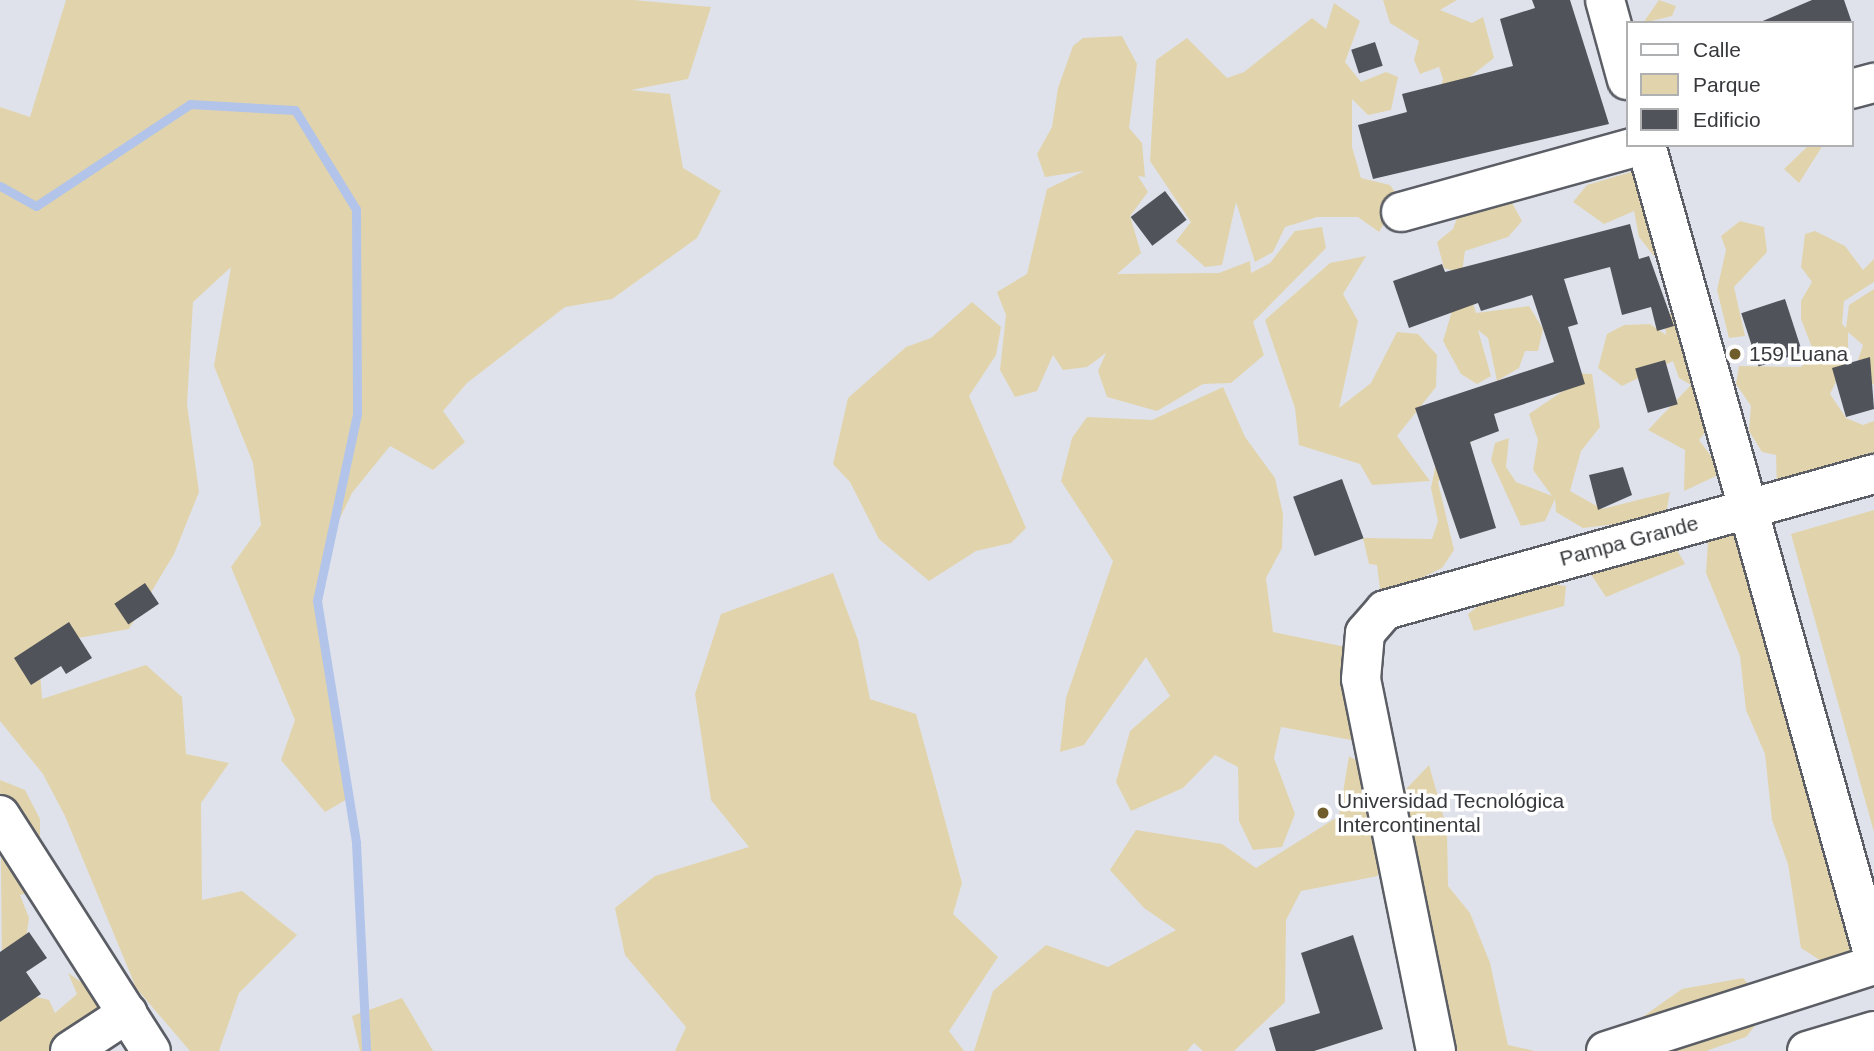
<!DOCTYPE html>
<meta charset="utf-8">
<style>
body{margin:0}
#map{position:relative;width:1874px;height:1051px;overflow:hidden;background:#dfe2ea;font-family:Arial,sans-serif}
div>[style]{position:absolute}
.green>*{inset:0;background:#e1d4ac}
.stream>*{height:9px;margin:-4.5px;padding:0 4.5px;transform-origin:4.5px;border-radius:4.5px;background:#b3c4ea}
.building>*{inset:0;background:#51535a;transform-origin:0 0}
.roads{filter:drop-shadow(2px 0 #5b5e65) drop-shadow(-2px 0 #5b5e65) drop-shadow(0 2px #5b5e65) drop-shadow(0 -2px #5b5e65)}
.minor>*{height:38px;margin:-19px;padding:0 19px;transform-origin:19px;border-radius:19px;background:#fff}
.dots>*{width:19px;height:19px;translate:-50% -50%;box-sizing:border-box;border:4px solid #fff;border-radius:50%}
span{translate:-50% -50%;white-space:nowrap;text-align:center;line-height:1.15;-webkit-text-stroke:7px #fff;paint-order:stroke}
.poi-label{font-size:21px;color:#38393c}
.left{translate:0 -50%;text-align:left}
.street-label{font-size:21px;color:#38393c}
.legend{position:absolute;left:1626px;top:21px;width:228px;height:126px;box-sizing:border-box;background:#fff;border:2px solid #afb0b1;margin:0;padding:9px 12px;list-style:none;font-size:21px;color:#38393c}
.legend li{display:flex;align-items:center;gap:14px;height:35px}
.legend b{width:35px;border:2px solid #afb0b1}
</style>
<div id="map">
<div class="green">
<i style="clip-path:polygon(66px 0,633px 0,711px 7px,688px 79px,631px 90px,670px 94px,683px 168px,721px 191px,697px 238px,612px 299px,565px 307px,467px 383px,443px 411px,465px 442px,433px 470px,390px 446px,352px 493px,331px 537px,320px 616px,349px 798px,325px 812px,281px 760px,295px 720px,231px 567px,261px 525px,253px 463px,214px 366px,231px 267px,193px 302px,187px 404px,199px 492px,174px 554px,129px 629px,38px 645px,42px 699px,146px 665px,182px 697px,186px 754px,229px 763px,201px 803px,202px 900px,242px 891px,297px 935px,239px 993px,219px 1051px,190px 1051px,136px 988px,128px 1007px,62px 1051px,0 1051px,0 988px,49px 1000px,55px 1013px,77px 994px,68px 973px,90px 988px,53px 901px,80px 899px,90px 934px,135px 985px,65px 816px,43px 774px,0 721px,0 107px,30px 117px)"></i>
<i style="clip-path:polygon(1383px 0,1457px 0,1440px 10px,1472px 23px,1483px 17px,1494px 58px,1436px 103px,1443px 79px,1439px 67px,1420px 74px,1414px 60px,1419px 41px,1390px 23px)"></i>
<i style="clip-path:polygon(1659px 0,1676px 6px,1672px 16px,1643px 23px)"></i>
<i style="clip-path:polygon(1334px 3px,1360px 21px,1345px 62px,1361px 82px,1386px 72px,1398px 77px,1391px 110px,1368px 115px,1352px 99px,1352px 147px,1361px 178px,1390px 185px,1399px 198px,1379px 232px,1358px 217px,1317px 217px,1285px 227px,1273px 252px,1255px 262px,1236px 202px,1222px 265px,1205px 267px,1176px 241px,1191px 222px,1150px 161px,1156px 60px,1187px 38px,1227px 78px,1244px 72px,1312px 18px,1326px 29px)"></i>
<i style="clip-path:polygon(1122px 36px,1137px 64px,1129px 128px,1142px 143px,1145px 177px,1138px 176px,1148px 192px,1130px 216px,1141px 253px,1117px 274px,1219px 273px,1250px 261px,1251px 273px,1270px 263px,1295px 231px,1322px 227px,1326px 248px,1253px 322px,1264px 355px,1231px 383px,1203px 384px,1157px 411px,1107px 397px,1098px 371px,1106px 353px,1087px 367px,1063px 370px,1053px 355px,1037px 391px,1015px 397px,1000px 370px,1006px 315px,997px 292px,1027px 274px,1047px 189px,1084px 171px,1045px 177px,1037px 154px,1052px 127px,1058px 88px,1073px 46px,1083px 38px)"></i>
<i style="clip-path:polygon(1809px 145px,1823px 145px,1799px 183px,1784px 169px)"></i>
<i style="clip-path:polygon(1631px 172px,1647px 181px,1666px 238px,1654px 256px,1639px 237px,1634px 211px,1604px 224px,1573px 202px,1587px 185px)"></i>
<i style="clip-path:polygon(1464px 199px,1511px 201px,1522px 221px,1508px 237px,1465px 251px,1462px 273px,1444px 268px,1437px 242px,1453px 229px)"></i>
<i style="clip-path:polygon(1740px 221px,1764px 227px,1767px 252px,1734px 287px,1745px 336px,1729px 338px,1717px 290px,1726px 250px,1721px 236px)"></i>
<i style="clip-path:polygon(1815px 231px,1845px 246px,1863px 270px,1874px 259px,1874px 282px,1844px 301px,1842px 324px,1846px 328px,1849px 305px,1874px 289px,1874px 385px,1855px 369px,1863px 345px,1848px 332px,1848px 357px,1830px 394px,1846px 418px,1863px 425px,1874px 421px,1874px 464px,1777px 491px,1776px 455px,1762px 452px,1749px 431px,1751px 406px,1736px 384px,1739px 366px,1801px 367px,1813px 350px,1801px 319px,1801px 301px,1812px 282px,1801px 267px,1805px 234px)"></i>
<i style="clip-path:polygon(1366px 256px,1343px 294px,1358px 321px,1339px 408px,1371px 383px,1397px 332px,1418px 334px,1437px 355px,1436px 387px,1397px 436px,1430px 481px,1372px 485px,1360px 464px,1299px 445px,1295px 408px,1265px 320px,1330px 263px)"></i>
<i style="clip-path:polygon(1470px 294px,1476px 313px,1529px 306px,1543px 329px,1538px 351px,1525px 351px,1519px 368px,1497px 381px,1488px 338px,1478px 330px,1491px 376px,1477px 384px,1461px 374px,1443px 341px,1455px 301px)"></i>
<i style="clip-path:polygon(972px 302px,1001px 327px,996px 355px,969px 396px,1026px 528px,1011px 543px,976px 551px,929px 581px,879px 539px,850px 482px,833px 464px,848px 398px,906px 347px,931px 338px)"></i>
<i style="clip-path:polygon(1675px 308px,1711px 425px,1699px 440px,1717px 464px,1716px 476px,1684px 491px,1685px 450px,1648px 430px,1691px 385px,1679px 378px,1673px 361px,1622px 386px,1598px 368px,1607px 334px,1624px 325px,1650px 324px,1666px 335px,1665px 319px)"></i>
<i style="clip-path:polygon(1568px 373px,1592px 374px,1600px 427px,1581px 451px,1570px 491px,1602px 509px,1670px 492px,1665px 518px,1583px 528px,1556px 512px,1555px 499px,1545px 521px,1521px 526px,1491px 460px,1495px 443px,1509px 438px,1506px 467px,1516px 482px,1552px 496px,1533px 470px,1538px 440px,1529px 414px,1563px 391px)"></i>
<i style="clip-path:polygon(1223px 387px,1245px 437px,1275px 478px,1283px 514px,1282px 548px,1266px 578px,1273px 632px,1360px 650px,1388px 714px,1362px 742px,1281px 727px,1274px 758px,1295px 814px,1282px 847px,1253px 850px,1239px 821px,1238px 767px,1215px 755px,1183px 788px,1131px 811px,1116px 782px,1130px 731px,1170px 696px,1146px 657px,1084px 745px,1060px 752px,1066px 698px,1113px 561px,1061px 481px,1072px 438px,1087px 417px,1152px 420px)"></i>
<i style="clip-path:polygon(1472px 441px,1438px 482px,1454px 550px,1442px 568px,1381px 597px,1377px 565px,1369px 564px,1363px 538px,1432px 539px,1438px 521px,1431px 488px,1440px 444px)"></i>
<i style="clip-path:polygon(1874px 510px,1874px 832px,1791px 534px)"></i>
<i style="clip-path:polygon(1734px 531px,1869px 942px,1848px 978px,1801px 948px,1788px 864px,1772px 820px,1765px 754px,1746px 710px,1740px 656px,1706px 573px,1708px 541px)"></i>
<i style="clip-path:polygon(1658px 547px,1677px 550px,1685px 564px,1606px 597px,1590px 573px,1600px 562px)"></i>
<i style="clip-path:polygon(833px 573px,858px 640px,870px 699px,916px 714px,962px 883px,953px 914px,998px 957px,949px 1031px,964px 1051px,675px 1051px,686px 1027px,625px 955px,615px 908px,655px 876px,749px 847px,711px 800px,695px 694px,721px 614px)"></i>
<i style="clip-path:polygon(1533px 582px,1566px 586px,1564px 606px,1474px 631px,1468px 614px,1490px 597px)"></i>
<i style="clip-path:polygon(1349px 756px,1389px 781px,1378px 797px,1378px 876px,1301px 891px,1286px 920px,1285px 1002px,1234px 1051px,1203px 1051px,1194px 1043px,1187px 1051px,974px 1051px,993px 991px,1046px 945px,1108px 967px,1176px 930px,1144px 908px,1110px 870px,1136px 830px,1222px 844px,1256px 868px,1339px 816px)"></i>
<i style="clip-path:polygon(1429px 765px,1447px 829px,1448px 886px,1470px 913px,1490px 963px,1508px 1045px,1535px 1051px,1456px 1051px,1392px 804px)"></i>
<i style="clip-path:polygon(0 780px,25px 790px,40px 819px,40px 890px,20px 895px,29px 918px,25px 945px,2px 958px)"></i>
<i style="clip-path:polygon(1743px 978px,1769px 1008px,1746px 1037px,1706px 1051px,1594px 1051px,1682px 989px)"></i>
<i style="clip-path:polygon(402px 998px,433px 1051px,360px 1051px,352px 1016px)"></i>
</div>
<div class="stream">
<i style="left:0;top:186px;width:41px;rotate:29.1deg"></i>
<i style="left:36px;top:206px;width:185px;rotate:-33.5deg"></i>
<i style="left:190px;top:104px;width:105px;rotate:3.3deg"></i>
<i style="left:295px;top:110px;width:116px;rotate:58.4deg"></i>
<i style="left:356px;top:209px;width:205px;rotate:89.7deg"></i>
<i style="left:357px;top:414px;width:191px;rotate:102.1deg"></i>
<i style="left:317px;top:601px;width:245px;rotate:80.8deg"></i>
<i style="left:356px;top:843px;width:208px;rotate:87.2deg"></i>
</div>
<div class="building">
<i style="clip-path:polygon(1532px 0,1570px 0,1609px 124px,1373px 179px,1358px 125px,1407px 112px,1402px 94px,1513px 66px,1500px 19px,1535px 8px)"></i>
<i style="clip-path:polygon(1812px 0,1844px 0,1852px 23px,1758px 23px)"></i>
<i style="left:1375px;top:42px;width:25px;height:25px;rotate:72deg"></i>
<i style="left:1165px;top:191px;width:36px;height:43px;rotate:53deg"></i>
<i style="clip-path:polygon(1630px 224px,1639px 259px,1649px 256px,1674px 326px,1657px 331px,1651px 307px,1622px 315px,1610px 267px,1564px 279px,1578px 324px,1568px 327px,1585px 384px,1494px 414px,1499px 431px,1470px 442px,1496px 528px,1460px 539px,1415px 408px,1554px 362px,1532px 295px,1481px 311px,1478px 303px,1409px 328px,1393px 281px,1442px 264px,1445px 272px)"></i>
<i style="left:1785px;top:299px;width:56px;height:46px;rotate:72deg"></i>
<i style="clip-path:polygon(1870px 357px,1874px 409px,1846px 417px,1832px 368px)"></i>
<i style="left:1665px;top:360px;width:46px;height:31px;rotate:74deg"></i>
<i style="clip-path:polygon(1623px 467px,1632px 495px,1598px 510px,1589px 475px)"></i>
<i style="left:1342px;top:479px;width:63px;height:52px;rotate:70deg"></i>
<i style="left:145px;top:583px;width:25px;height:37px;rotate:56deg"></i>
<i style="clip-path:polygon(69px 622px,92px 658px,66px 674px,61px 666px,31px 685px,14px 658px)"></i>
<i style="clip-path:polygon(29px 932px,47px 958px,26px 972px,41px 994px,0 1022px,0 952px)"></i>
<i style="clip-path:polygon(1353px 935px,1383px 1029px,1314px 1051px,1276px 1051px,1269px 1028px,1320px 1013px,1301px 953px)"></i>
</div>
<div class="roads">
<div class="minor">
<i style="left:1605px;top:0;width:83px;rotate:74.6deg"></i>
<i style="left:1851px;top:89px;width:24px;rotate:-15deg"></i>
<i style="left:1646px;top:145px;width:843px;rotate:74.32deg"></i>
<i style="left:1401px;top:212px;width:251px;rotate:-15.5deg"></i>
<i style="left:0;top:815px;width:280px;rotate:57.4deg"></i>
<i style="left:70px;top:1051px;width:69px;rotate:-33.2deg"></i>
<i style="left:1436px;top:1051px;width:379px;rotate:-101.4deg"></i>
<i style="left:1361px;top:679px;width:46px;rotate:-85deg"></i>
<i style="left:1365px;top:633px;width:30px;rotate:-49deg"></i>
<i style="left:1385px;top:610px;width:508px;rotate:-15.54deg"></i>
<i style="left:1606px;top:1051px;width:281px;rotate:-17.8deg"></i>
<i style="left:1807px;top:1051px;width:70px;rotate:-16.6deg"></i>
</div>
</div>
<div class="dots">
<i style="left:1735px;top:354px;background:#6f5e2c"></i>
<i style="left:1323px;top:813px;background:#6f5e2c"></i>
</div>
<div class="poi-label">
<span class="left" style="left:1749px;top:354px">159 Luana</span>
<span class="left" style="left:1337px;top:813px">Universidad Tecnológica<br>Intercontinental</span>
</div>
<div class="street-label">
<span style="left:1629px;top:541px;rotate:-15deg">Pampa Grande</span>
</div>
<ul class="legend">
<li><b style="height:9px;background:#fff"></b>Calle</li>
<li><b style="height:19px;background:#e1d4ac"></b>Parque</li>
<li><b style="height:19px;background:#51535a"></b>Edificio</li>
</ul>
</div>
